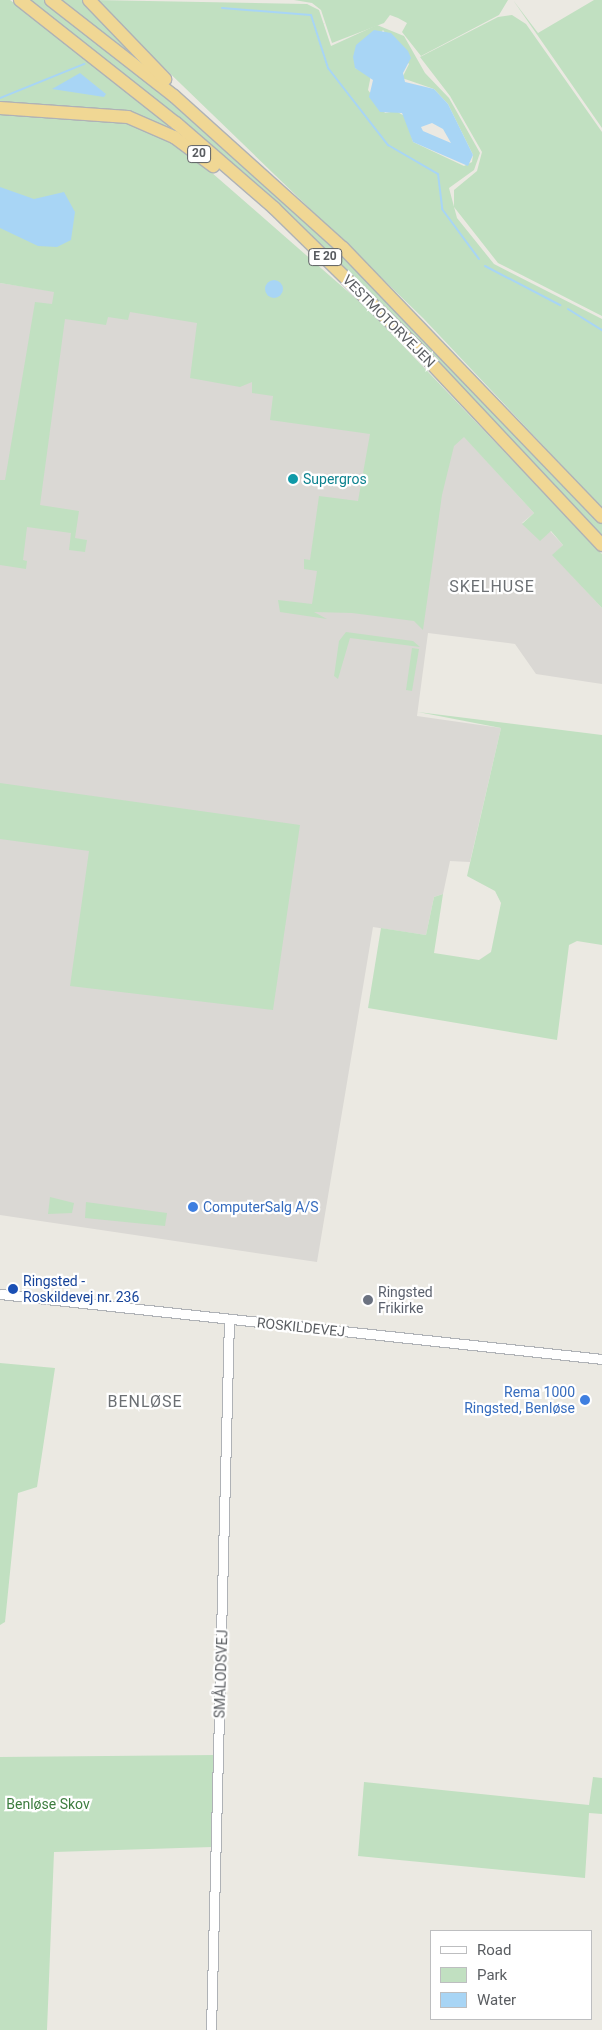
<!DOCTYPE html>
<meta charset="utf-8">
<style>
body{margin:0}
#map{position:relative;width:602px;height:2030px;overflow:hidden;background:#ebe9e2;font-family:Roboto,sans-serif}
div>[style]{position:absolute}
.industrial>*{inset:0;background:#dad8d4}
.green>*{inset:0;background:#c1e0c1}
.water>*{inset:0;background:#a8d5f5}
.round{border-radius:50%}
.stream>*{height:2px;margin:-1px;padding:0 1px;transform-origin:1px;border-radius:1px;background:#a8d5f5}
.roads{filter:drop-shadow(1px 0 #afb2b6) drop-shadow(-1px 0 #afb2b6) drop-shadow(0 1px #afb2b6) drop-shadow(0 -1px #afb2b6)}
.tertiary>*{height:9px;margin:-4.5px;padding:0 4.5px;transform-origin:4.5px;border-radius:4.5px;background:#fff}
.motorway>*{height:12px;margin:-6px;padding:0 6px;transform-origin:6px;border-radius:6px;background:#f0d794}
.dots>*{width:14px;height:14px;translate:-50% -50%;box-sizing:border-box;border:2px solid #fff;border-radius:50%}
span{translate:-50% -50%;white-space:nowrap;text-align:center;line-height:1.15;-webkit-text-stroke:4.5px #fff;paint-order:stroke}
.shield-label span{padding:1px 4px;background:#fff;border:1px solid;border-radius:4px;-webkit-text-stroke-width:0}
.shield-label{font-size:12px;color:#5a5d61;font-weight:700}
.street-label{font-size:14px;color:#5a5d61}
.culture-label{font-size:14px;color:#0d838f}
.left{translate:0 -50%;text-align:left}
.shop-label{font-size:14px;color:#366cbe}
.right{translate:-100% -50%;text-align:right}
.transit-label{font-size:14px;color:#164399}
.worship-label{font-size:14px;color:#5b616d}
.park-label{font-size:14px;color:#3d7d3f}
.quarter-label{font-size:16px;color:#6b6f73;letter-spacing:1px}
.legend{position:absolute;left:430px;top:1930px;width:162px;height:90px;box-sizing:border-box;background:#fff;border:1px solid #bdbec0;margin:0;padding:6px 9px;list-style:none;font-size:15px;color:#5a5d61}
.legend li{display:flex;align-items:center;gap:10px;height:25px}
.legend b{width:25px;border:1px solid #bdbec0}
</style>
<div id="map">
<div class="industrial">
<i style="clip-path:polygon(0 283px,377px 341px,534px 513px,522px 523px,550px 531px,563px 545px,553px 555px,602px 608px,602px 684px,536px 674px,515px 644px,428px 633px,417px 716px,501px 728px,470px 862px,450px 861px,443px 894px,434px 897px,426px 935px,373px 927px,317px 1262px,0 1215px)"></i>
</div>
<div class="green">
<i style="clip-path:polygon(0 0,10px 0,43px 25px,193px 145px,159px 126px,0 105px)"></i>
<i style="clip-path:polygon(26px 0,45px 0,179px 106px,360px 269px,602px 523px,602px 538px,404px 329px)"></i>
<i style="clip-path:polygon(61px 0,85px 0,137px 58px)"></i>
<i style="clip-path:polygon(evenodd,94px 0,307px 4px,319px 10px,331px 46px,377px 25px,404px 36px,425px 73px,449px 98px,480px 153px,474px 170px,449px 188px,457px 218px,494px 264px,602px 319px,602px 508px,423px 318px,94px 0,383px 30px,409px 64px,402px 78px,434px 89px,448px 104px,473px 155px,472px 162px,464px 166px,413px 142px,406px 117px,396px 111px,385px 113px,368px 90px,371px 75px,355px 68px,383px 30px)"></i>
<i style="clip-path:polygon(294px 0,508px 0,499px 15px,421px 56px,402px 32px,407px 23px,398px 18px,390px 15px,384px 23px,332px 43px,321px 10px,312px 3px)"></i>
<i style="clip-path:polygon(513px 0,538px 33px,594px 0,602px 0,602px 128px)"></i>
<i style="clip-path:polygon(512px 15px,526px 24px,602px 132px,602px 316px,498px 263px,454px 207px,454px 190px,477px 171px,482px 152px,450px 96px,420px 57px,498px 17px)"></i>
<i style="clip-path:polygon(0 112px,129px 122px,188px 152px,369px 310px,602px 554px,602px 608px,552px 555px,563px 545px,551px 531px,540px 541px,522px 524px,534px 513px,464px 437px,454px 446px,442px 495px,423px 630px,414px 621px,352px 613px,314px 612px,327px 619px,280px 612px,278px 600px,312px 604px,317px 571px,304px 569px,304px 559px,310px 560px,319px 496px,358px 501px,370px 434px,270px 420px,273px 396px,252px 393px,252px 382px,240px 387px,190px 378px,197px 323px,130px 312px,128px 320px,108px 317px,106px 325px,65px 319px,40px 505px,79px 511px,75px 538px,87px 540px,85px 552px,69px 550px,71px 533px,27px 527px,23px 560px,27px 561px,26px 569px,0 565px,0 480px,5px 480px,35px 302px,52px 304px,54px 292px,0 283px)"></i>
<i style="clip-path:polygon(346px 632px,413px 641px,420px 647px,350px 638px,338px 679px,334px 676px,339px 641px)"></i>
<i style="clip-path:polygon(412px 648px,419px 649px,412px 691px,406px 690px)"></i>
<i style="clip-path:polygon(418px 712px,602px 735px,602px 945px,577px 941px,569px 945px,557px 1040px,368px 1008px,381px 928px,426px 935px,434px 897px,443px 894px,434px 953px,479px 960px,491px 952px,501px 903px,495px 891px,467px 876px,501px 728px)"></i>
<i style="clip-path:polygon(0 783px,300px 825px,273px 1010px,70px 986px,89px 851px,0 839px)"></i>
<i style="clip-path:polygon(50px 1197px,74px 1203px,72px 1213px,48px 1214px)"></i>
<i style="clip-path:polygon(86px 1202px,167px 1213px,165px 1226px,85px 1218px)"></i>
<i style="clip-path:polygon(0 1363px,55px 1368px,37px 1487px,18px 1493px,5px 1622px,0 1625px)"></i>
<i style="clip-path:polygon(214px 1755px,212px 1847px,54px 1852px,47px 2030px,0 2030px,0 1757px)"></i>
<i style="clip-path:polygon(593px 1777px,602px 1778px,602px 1814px,589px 1813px,585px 1878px,358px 1856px,364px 1782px,589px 1805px)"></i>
</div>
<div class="water">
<i style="clip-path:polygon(evenodd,374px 30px,391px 33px,408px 51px,411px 58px,403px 73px,405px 82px,434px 89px,448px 104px,473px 155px,468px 166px,413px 142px,402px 113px,380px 112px,369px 97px,373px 80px,355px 68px,353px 57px,356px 45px,374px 30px,432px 123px,443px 129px,451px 143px,423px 131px,421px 127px,432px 123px)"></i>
<i style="clip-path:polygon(80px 73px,106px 94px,104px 97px,52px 89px)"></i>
<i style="clip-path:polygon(0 187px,34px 199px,64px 192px,75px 212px,71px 240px,57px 247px,38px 246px,0 228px)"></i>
<i class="round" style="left:265px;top:280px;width:18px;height:18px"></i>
</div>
<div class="stream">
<i style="left:222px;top:8px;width:89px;rotate:4.5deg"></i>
<i style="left:311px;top:15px;width:56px;rotate:72.2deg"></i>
<i style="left:328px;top:68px;width:98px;rotate:52.1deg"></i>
<i style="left:388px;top:145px;width:58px;rotate:30.1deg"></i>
<i style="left:438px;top:174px;width:35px;rotate:83deg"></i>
<i style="left:442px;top:209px;width:62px;rotate:53.5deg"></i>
<i style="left:0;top:98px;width:91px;rotate:-22deg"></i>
<i style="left:485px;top:266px;width:85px;rotate:27.5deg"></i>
<i style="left:568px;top:309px;width:40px;rotate:32deg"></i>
</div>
<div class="roads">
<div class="tertiary">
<i style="left:0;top:1294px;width:605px;rotate:6.16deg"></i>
<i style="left:211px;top:2030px;width:711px;rotate:-88.55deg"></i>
</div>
<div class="motorway">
<i style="left:20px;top:0;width:199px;rotate:38.3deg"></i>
<i style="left:176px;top:123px;width:130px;rotate:40.9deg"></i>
<i style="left:274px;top:208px;width:197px;rotate:44.4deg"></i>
<i style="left:415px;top:346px;width:273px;rotate:46.8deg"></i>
<i style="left:51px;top:0;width:156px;rotate:38deg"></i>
<i style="left:174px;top:96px;width:227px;rotate:42deg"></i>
<i style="left:343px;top:248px;width:373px;rotate:46.1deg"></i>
<i style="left:89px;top:0;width:110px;rotate:46.1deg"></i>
<i style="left:0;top:108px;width:128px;rotate:4deg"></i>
<i style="left:128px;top:117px;width:50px;rotate:23.5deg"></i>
<i style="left:174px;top:137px;width:49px;rotate:36.6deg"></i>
</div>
</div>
<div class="dots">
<i style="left:293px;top:479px;background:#0f9aa8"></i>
<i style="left:193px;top:1207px;background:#3f7fe0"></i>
<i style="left:13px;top:1289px;background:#1a4fb4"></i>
<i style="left:368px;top:1300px;background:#6b7280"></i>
<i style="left:585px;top:1400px;background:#3f7fe0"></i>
</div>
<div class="shield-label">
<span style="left:199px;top:154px">20</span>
<span style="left:325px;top:257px">E 20</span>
</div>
<div class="street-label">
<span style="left:389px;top:321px;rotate:45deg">VESTMOTORVEJEN</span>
<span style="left:301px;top:1327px;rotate:6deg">ROSKILDEVEJ</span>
<span style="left:221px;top:1674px;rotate:-88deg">SMÅLODSVEJ</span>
</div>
<div class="culture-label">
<span class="left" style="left:303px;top:479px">Supergros</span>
</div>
<div class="shop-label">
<span class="left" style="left:203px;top:1207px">ComputerSalg A/S</span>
<span class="right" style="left:575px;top:1400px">Rema 1000<br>Ringsted, Benløse</span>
</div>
<div class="transit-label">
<span class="left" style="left:23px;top:1289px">Ringsted -<br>Roskildevej nr. 236</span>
</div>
<div class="worship-label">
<span class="left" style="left:378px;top:1300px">Ringsted<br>Frikirke</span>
</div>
<div class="park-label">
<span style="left:48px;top:1804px">Benløse Skov</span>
</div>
<div class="quarter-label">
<span style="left:492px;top:587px">SKELHUSE</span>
<span style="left:145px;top:1402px">BENLØSE</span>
</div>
<ul class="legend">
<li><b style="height:6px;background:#fff"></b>Road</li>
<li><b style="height:14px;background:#c1e0c1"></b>Park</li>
<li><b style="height:14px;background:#a8d5f5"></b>Water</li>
</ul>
</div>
